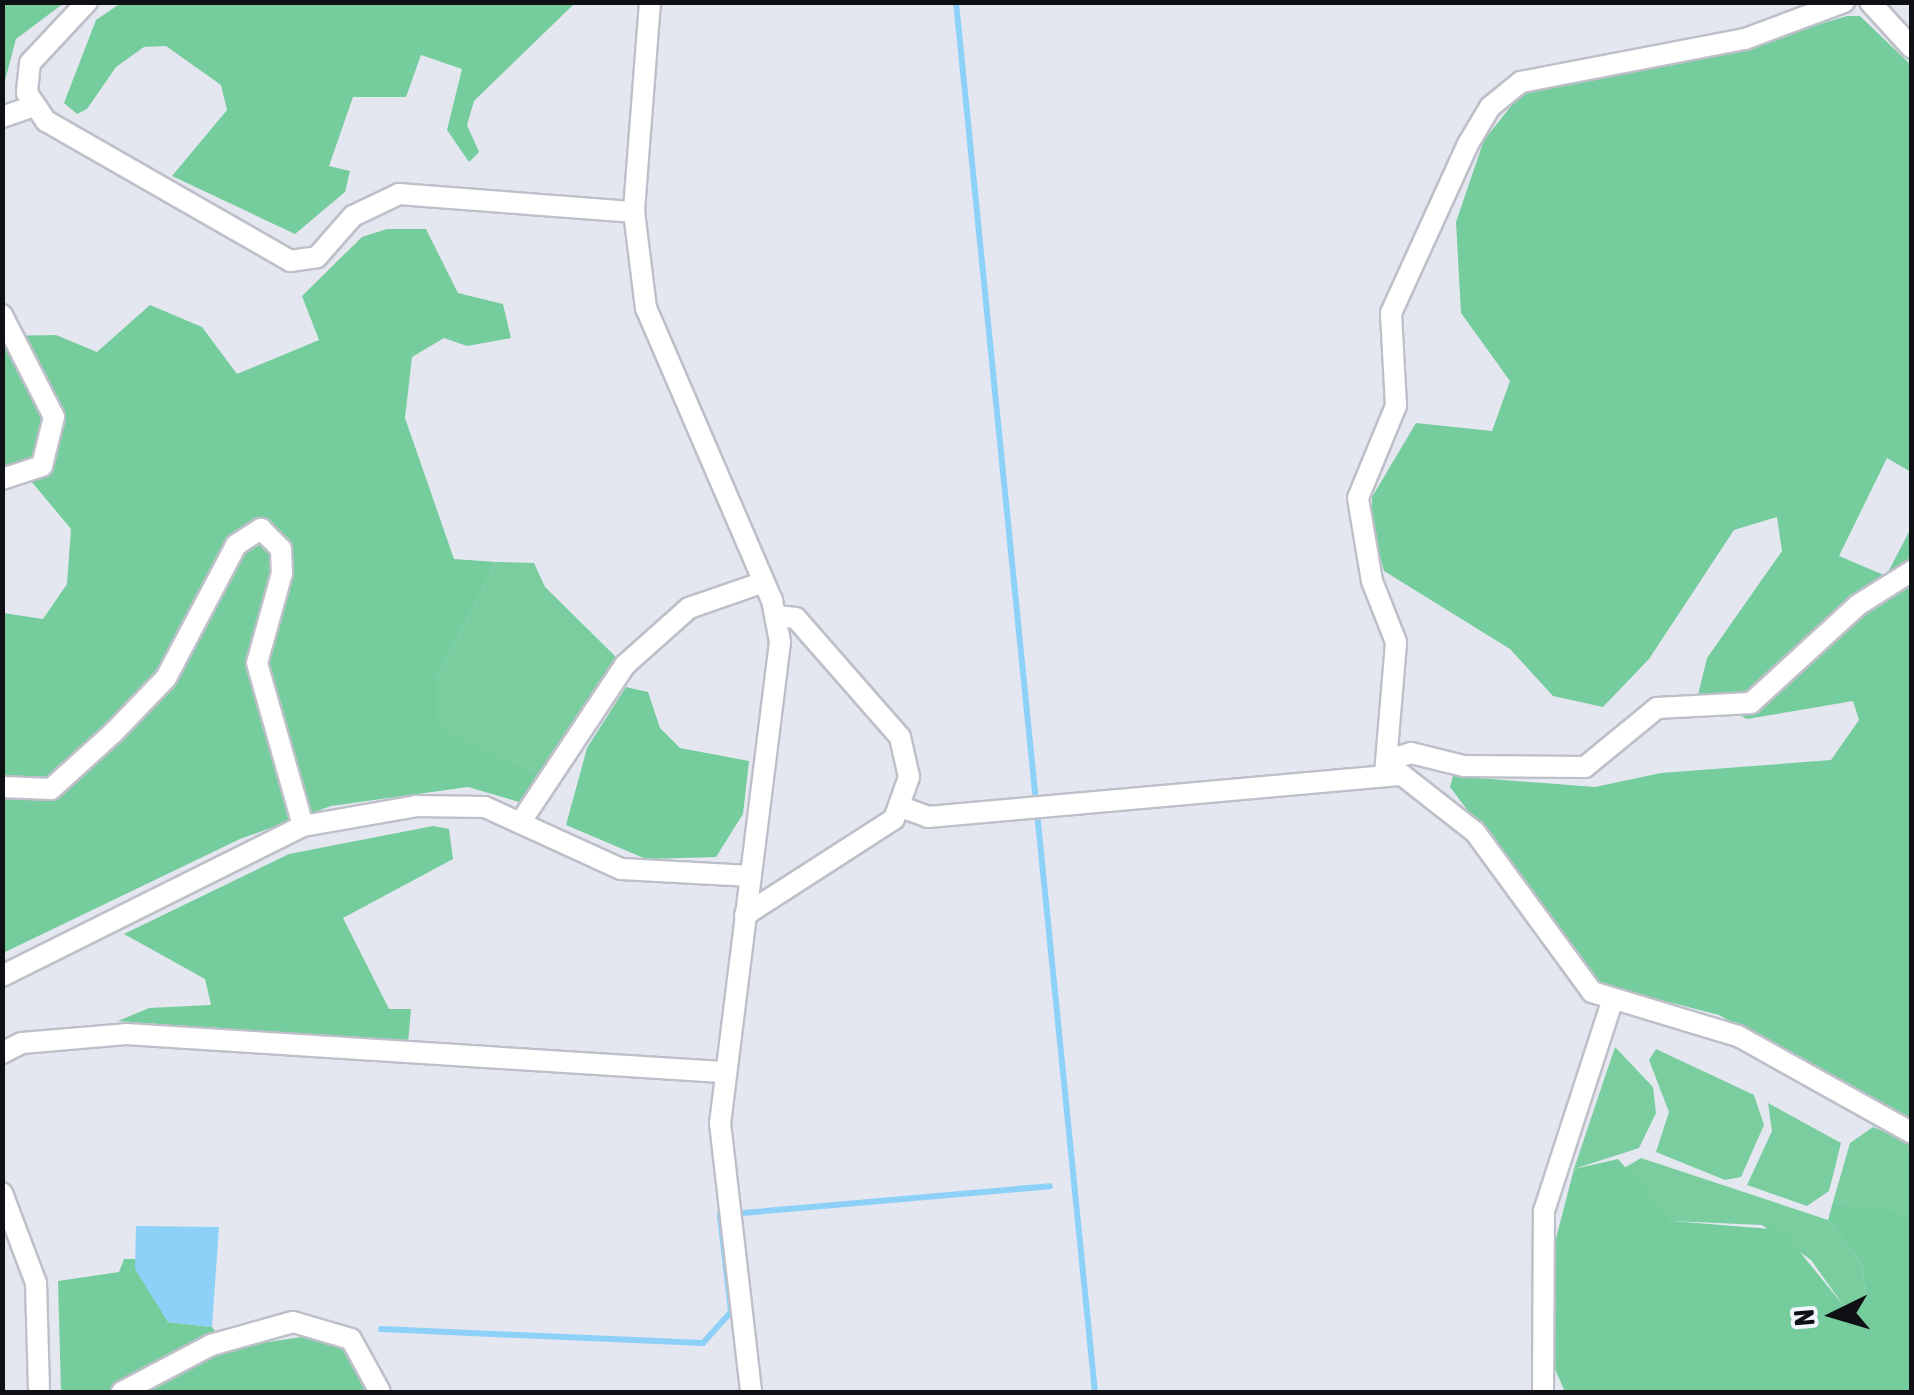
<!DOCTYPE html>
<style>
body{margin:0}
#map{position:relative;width:1914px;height:1395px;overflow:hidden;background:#e5e7f0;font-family:"Asap Condensed",sans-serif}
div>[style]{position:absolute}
.green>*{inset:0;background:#79cd9f}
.forest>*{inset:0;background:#75cc9d}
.water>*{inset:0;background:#8dd1f8}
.stream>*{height:6px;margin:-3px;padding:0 3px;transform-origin:3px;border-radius:3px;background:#8dd1f8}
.roads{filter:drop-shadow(2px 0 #bec0c9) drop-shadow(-2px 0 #bec0c9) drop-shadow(0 2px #bec0c9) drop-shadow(0 -2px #bec0c9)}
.minor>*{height:20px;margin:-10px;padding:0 10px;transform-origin:10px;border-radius:10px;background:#fff}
span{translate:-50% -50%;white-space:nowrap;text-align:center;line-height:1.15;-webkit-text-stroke:8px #f2f4fe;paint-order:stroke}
.frame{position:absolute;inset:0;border:5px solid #0f1013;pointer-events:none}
.north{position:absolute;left:1784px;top:1265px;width:100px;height:100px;-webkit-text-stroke:8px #f2f4fe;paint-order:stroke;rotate:265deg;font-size:28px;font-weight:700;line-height:40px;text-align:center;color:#0f1013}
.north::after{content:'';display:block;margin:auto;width:35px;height:45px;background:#0f1013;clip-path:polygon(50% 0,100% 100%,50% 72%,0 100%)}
</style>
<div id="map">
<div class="green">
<i style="clip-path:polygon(496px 562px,534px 563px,545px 587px,616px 657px,542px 775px,445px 733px,436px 712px,436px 681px)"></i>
<i style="clip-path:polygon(1615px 1047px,1653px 1087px,1656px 1113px,1639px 1148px,1574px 1169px)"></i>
<i style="clip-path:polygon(1656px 1049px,1754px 1095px,1764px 1125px,1741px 1177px,1725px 1180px,1656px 1152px,1669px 1112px,1649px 1060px)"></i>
<i style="clip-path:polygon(1768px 1103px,1841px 1143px,1829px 1191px,1807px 1206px,1747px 1185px,1772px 1131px)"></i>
<i style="clip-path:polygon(1873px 1127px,1911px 1143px,1911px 1217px,1833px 1202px,1850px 1143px)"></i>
<i style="clip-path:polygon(1641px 1158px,1828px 1220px,1862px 1264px,1866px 1300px,1843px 1305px,1811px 1260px,1762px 1225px,1672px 1221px,1624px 1168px)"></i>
</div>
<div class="forest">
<i style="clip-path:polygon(3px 2px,64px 3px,16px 39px,3px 88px)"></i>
<i style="clip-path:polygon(121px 3px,121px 2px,575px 3px,474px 101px,467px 125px,479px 152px,469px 162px,447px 130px,462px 69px,421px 55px,406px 97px,353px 97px,329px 166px,350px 171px,345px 192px,295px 234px,172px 176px,227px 110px,221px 85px,166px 46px,144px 47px,116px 67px,87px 109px,77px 114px,64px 103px,96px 20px)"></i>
<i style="clip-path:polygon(1847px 16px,1860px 16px,1911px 65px,1911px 472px,1887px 458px,1839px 556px,1886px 576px,1911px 528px,1911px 1125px,1719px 1015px,1599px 984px,1450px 787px,1453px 776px,1595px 787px,1661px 773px,1831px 760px,1859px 720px,1853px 701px,1747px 719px,1698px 695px,1707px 658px,1782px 551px,1777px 517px,1734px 530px,1649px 659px,1603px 707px,1553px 696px,1510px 649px,1384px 571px,1372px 528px,1372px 497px,1416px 423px,1492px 431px,1510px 381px,1461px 313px,1456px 222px,1484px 140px,1528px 85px,1740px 48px)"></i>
<i style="clip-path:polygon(387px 229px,426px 229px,458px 293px,503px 304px,511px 338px,467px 346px,444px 338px,412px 357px,405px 418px,454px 559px,496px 562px,436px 681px,436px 712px,446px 733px,542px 775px,519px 802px,468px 787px,331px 806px,240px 839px,3px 953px,3px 613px,43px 619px,67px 584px,71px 529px,21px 469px,3px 471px,3px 336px,56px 335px,97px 352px,150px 305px,202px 327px,237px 374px,319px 340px,302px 296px,362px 237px)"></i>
<i style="clip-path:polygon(626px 687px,648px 692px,660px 728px,680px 748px,749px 761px,743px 814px,716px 857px,646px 859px,566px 825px,587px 748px)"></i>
<i style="clip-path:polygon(433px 826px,449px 829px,453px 859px,343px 918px,389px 1009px,411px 1009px,408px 1043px,118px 1021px,149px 1008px,211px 1005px,205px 979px,124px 934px,289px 854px)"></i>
<i style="clip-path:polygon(1618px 1159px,1672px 1221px,1782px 1230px,1843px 1305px,1866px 1300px,1862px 1264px,1828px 1220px,1833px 1202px,1911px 1216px,1911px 1392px,1565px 1392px,1551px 1360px,1553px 1250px,1574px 1169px)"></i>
<i style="clip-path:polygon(124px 1259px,135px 1259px,168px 1322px,212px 1327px,229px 1348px,314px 1335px,345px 1351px,368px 1392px,61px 1391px,58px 1281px,119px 1272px)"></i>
</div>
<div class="water">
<i style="clip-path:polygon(136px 1226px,219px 1227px,212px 1327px,168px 1322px,135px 1269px)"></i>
</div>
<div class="stream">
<i style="left:956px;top:2px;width:1397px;rotate:84.29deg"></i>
<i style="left:743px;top:1213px;width:308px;rotate:-5deg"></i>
<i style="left:381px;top:1329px;width:322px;rotate:2.5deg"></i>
<i style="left:703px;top:1343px;width:42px;rotate:-47.9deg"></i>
<i style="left:731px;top:1312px;width:98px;rotate:-96.5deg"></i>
</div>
<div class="roads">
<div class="minor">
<i style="left:87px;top:2px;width:83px;rotate:133.1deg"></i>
<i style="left:30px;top:63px;width:30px;rotate:96deg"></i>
<i style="left:27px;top:93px;width:34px;rotate:56deg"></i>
<i style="left:46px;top:121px;width:281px;rotate:29.8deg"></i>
<i style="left:290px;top:261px;width:27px;rotate:-8deg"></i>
<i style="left:317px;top:257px;width:55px;rotate:-48.7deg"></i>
<i style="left:353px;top:216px;width:51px;rotate:-25.6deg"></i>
<i style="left:399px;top:194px;width:236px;rotate:4.4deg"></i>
<i style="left:650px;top:2px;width:211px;rotate:94.4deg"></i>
<i style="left:634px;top:212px;width:97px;rotate:82.9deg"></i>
<i style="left:646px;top:308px;width:318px;rotate:66.7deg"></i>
<i style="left:772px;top:600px;width:43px;rotate:79.2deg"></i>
<i style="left:780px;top:642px;width:485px;rotate:97.1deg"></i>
<i style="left:720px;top:1123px;width:271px;rotate:83.4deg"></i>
<i style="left:1870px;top:2px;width:62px;rotate:47.6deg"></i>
<i style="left:2px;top:117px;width:34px;rotate:-19deg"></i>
<i style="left:2px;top:315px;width:114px;rotate:63deg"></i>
<i style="left:54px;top:417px;width:50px;rotate:103.8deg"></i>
<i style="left:42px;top:466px;width:42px;rotate:162deg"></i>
<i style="left:1387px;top:760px;width:25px;rotate:-16deg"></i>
<i style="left:1411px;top:753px;width:55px;rotate:13.8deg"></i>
<i style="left:1464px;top:766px;width:121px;rotate:0.5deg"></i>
<i style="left:1585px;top:767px;width:93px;rotate:-39.3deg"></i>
<i style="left:1657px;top:708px;width:94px;rotate:-3deg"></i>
<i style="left:1751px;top:703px;width:145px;rotate:-42.5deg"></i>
<i style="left:1858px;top:605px;width:64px;rotate:-32.2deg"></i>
<i style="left:1385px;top:774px;width:132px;rotate:-85.2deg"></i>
<i style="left:1396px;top:642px;width:66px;rotate:-111.5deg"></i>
<i style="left:1372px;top:581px;width:84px;rotate:-99.6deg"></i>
<i style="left:1358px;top:498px;width:100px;rotate:-67.6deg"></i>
<i style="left:1396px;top:406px;width:93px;rotate:-93.1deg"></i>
<i style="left:1391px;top:313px;width:186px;rotate:-65.5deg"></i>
<i style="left:1468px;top:144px;width:43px;rotate:-59.3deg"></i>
<i style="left:1490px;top:107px;width:40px;rotate:-39deg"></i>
<i style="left:1521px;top:82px;width:228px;rotate:-10.9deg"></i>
<i style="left:1745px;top:39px;width:106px;rotate:-20.5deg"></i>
<i style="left:2px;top:787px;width:49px;rotate:2.3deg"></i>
<i style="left:51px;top:789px;width:84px;rotate:-42.1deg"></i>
<i style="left:113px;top:733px;width:76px;rotate:-46.1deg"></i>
<i style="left:166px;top:678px;width:150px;rotate:-62.2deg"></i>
<i style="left:236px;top:545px;width:30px;rotate:-33deg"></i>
<i style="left:261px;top:529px;width:28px;rotate:45deg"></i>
<i style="left:281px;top:549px;width:24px;rotate:88deg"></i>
<i style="left:282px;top:573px;width:93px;rotate:105.5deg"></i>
<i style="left:257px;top:663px;width:169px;rotate:74.2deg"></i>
<i style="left:901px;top:807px;width:29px;rotate:20deg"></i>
<i style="left:928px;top:817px;width:476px;rotate:-5.1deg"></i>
<i style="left:1402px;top:775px;width:93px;rotate:38deg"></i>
<i style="left:1475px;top:832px;width:198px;rotate:53.8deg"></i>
<i style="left:1592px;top:992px;width:152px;rotate:16.8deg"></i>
<i style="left:1738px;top:1036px;width:199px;rotate:29.1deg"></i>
<i style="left:520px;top:823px;width:190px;rotate:-56.4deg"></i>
<i style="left:625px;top:665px;width:86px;rotate:-41.7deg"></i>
<i style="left:689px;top:608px;width:79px;rotate:-19.1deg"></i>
<i style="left:745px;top:915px;width:177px;rotate:-32.8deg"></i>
<i style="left:894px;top:819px;width:45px;rotate:-70.3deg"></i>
<i style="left:909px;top:777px;width:41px;rotate:-102.7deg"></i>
<i style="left:900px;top:737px;width:158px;rotate:-131.2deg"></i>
<i style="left:796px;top:618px;width:20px;rotate:-174deg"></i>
<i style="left:2px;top:976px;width:336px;rotate:-26.5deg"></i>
<i style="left:303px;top:826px;width:115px;rotate:-10deg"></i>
<i style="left:416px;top:806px;width:69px;rotate:0.8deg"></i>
<i style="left:485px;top:807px;width:149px;rotate:24.5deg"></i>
<i style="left:621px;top:869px;width:130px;rotate:3.1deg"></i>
<i style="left:2px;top:1053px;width:22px;rotate:-27deg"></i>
<i style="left:22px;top:1043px;width:104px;rotate:-4.9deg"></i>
<i style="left:126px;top:1034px;width:597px;rotate:3.65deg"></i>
<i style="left:2px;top:1193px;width:96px;rotate:69.3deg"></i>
<i style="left:36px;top:1283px;width:109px;rotate:88.4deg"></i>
<i style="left:122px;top:1392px;width:101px;rotate:-27.8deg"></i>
<i style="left:211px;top:1345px;width:85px;rotate:-15.7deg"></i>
<i style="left:293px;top:1322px;width:60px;rotate:16.3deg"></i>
<i style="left:351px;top:1339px;width:60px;rotate:61.3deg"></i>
<i style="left:1543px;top:1392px;width:181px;rotate:-89.7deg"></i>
<i style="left:1544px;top:1211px;width:217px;rotate:-72deg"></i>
</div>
</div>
<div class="frame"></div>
<div class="north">N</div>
</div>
